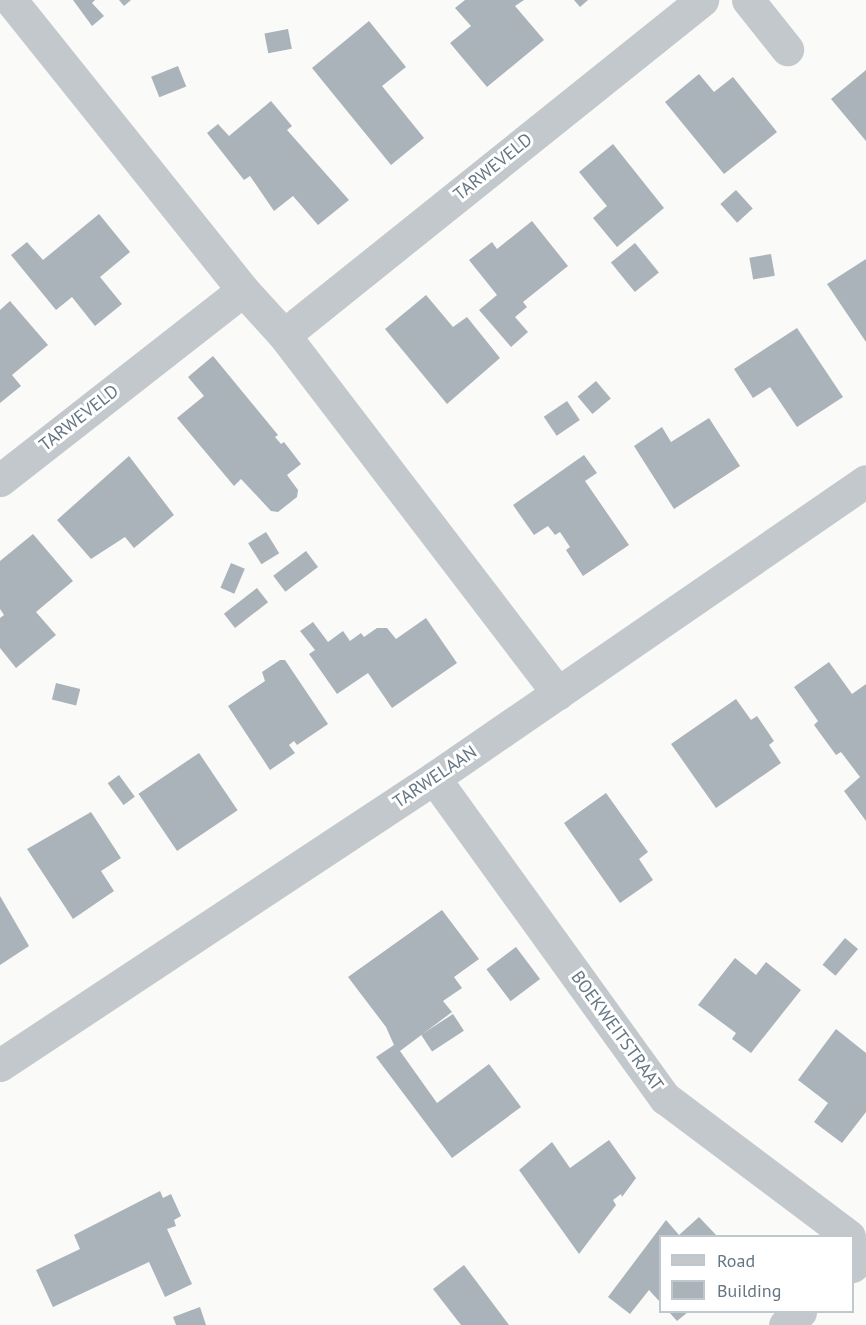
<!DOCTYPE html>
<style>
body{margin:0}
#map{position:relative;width:866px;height:1325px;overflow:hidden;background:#fafaf8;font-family:"PT Sans",sans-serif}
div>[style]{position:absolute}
.building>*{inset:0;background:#aab3b9;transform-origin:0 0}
.minor>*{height:33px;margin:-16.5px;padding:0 16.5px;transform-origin:16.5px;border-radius:16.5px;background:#c3c8cc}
span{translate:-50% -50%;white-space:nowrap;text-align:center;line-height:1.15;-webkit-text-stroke:6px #fff;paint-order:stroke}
.street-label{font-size:18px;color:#657683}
.legend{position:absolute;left:659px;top:1235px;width:195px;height:78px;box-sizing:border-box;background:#fff;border:2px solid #c1c8cd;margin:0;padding:8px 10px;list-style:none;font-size:18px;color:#657683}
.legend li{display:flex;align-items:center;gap:12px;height:30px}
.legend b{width:30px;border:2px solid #c1c8cd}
</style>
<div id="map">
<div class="building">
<i style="clip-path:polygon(73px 0,95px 0,92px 3px,104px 16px,92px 26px)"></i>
<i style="clip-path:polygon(119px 0,131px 0,124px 6px)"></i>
<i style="clip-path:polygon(465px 0,524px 0,515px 6px,544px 40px,487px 87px,450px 43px,471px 26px,455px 8px)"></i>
<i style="clip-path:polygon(574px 0,588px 0,580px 7px)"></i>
<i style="clip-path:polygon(369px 21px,406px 67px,382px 86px,424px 138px,391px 165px,312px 68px)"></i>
<i style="left:288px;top:29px;width:20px;height:24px;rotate:79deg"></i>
<i style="left:178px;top:66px;width:22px;height:29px;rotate:68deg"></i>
<i style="clip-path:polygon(866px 70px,866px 141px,831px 99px)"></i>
<i style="clip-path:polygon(699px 74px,714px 92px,733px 77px,777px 132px,724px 174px,665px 102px)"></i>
<i style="clip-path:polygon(271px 101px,292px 126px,287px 130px,349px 200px,318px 225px,293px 196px,274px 211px,250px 176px,244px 180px,207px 133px,218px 124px,229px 136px)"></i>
<i style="clip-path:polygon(613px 144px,664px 208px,617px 247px,593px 218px,607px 206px,579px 172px)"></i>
<i style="left:736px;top:190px;width:25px;height:21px;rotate:48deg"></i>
<i style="clip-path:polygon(99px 214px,130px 252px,100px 277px,122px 304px,95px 326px,72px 297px,56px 310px,11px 255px,27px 242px,43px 260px)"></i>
<i style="clip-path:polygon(532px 221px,568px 266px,523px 302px,527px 307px,515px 317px,528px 332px,511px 347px,479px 310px,497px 295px,469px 260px,492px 242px,497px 249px)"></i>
<i style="left:635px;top:243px;width:38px;height:31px;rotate:51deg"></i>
<i style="left:771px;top:254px;width:22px;height:22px;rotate:80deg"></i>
<i style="clip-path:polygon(866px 259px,866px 342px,827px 284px)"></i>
<i style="clip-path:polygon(426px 295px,453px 327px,467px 317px,500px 358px,447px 404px,385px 329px)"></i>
<i style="clip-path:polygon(10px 301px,48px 345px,12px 375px,21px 386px,0 403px,0 310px)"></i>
<i style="clip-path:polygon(797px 328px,843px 397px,797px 427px,770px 387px,753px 398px,734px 369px)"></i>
<i style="clip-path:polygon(213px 356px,278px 435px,275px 437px,281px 444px,284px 442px,301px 464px,287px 475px,298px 490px,297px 497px,278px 512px,271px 511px,241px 479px,234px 486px,177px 418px,204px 396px,188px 377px)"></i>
<i style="left:596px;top:381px;width:23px;height:24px;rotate:50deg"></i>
<i style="left:567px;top:401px;width:23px;height:28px;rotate:56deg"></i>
<i style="clip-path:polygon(709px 418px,740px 466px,674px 509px,634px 446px,662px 427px,671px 442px)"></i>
<i style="clip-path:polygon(584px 455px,597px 473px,585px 481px,629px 545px,583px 576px,566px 550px,570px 547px,560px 532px,555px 535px,548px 526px,534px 535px,513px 505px)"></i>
<i style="clip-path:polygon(129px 456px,174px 515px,134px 548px,125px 537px,91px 559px,57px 520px)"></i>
<i style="left:266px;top:532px;width:25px;height:21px;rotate:58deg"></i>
<i style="clip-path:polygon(33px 534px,73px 581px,36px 612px,56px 635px,16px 668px,0 648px,0 618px,4px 615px,0 609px,0 561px)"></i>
<i style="left:306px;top:551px;width:20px;height:41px;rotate:53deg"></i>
<i style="left:231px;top:563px;width:15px;height:27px;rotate:23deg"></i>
<i style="left:257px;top:588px;width:18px;height:42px;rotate:52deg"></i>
<i style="clip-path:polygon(426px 618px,457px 663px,392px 708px,368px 673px,337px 694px,309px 654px,315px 650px,300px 631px,313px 622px,328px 642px,343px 631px,350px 641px,361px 633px,364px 637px,377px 628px,387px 628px,396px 639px)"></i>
<i style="clip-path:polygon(280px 660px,285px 660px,328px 724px,297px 745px,294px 741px,289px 745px,295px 753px,270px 770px,228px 706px,265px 681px,262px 672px)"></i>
<i style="clip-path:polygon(829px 662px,852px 694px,866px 684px,866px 821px,844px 791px,860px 777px,841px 752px,836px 755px,814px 725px,818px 721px,794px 687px)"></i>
<i style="left:56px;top:683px;width:25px;height:17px;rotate:14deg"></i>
<i style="clip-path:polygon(736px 699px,751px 720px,757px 716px,774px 741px,769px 745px,781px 763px,716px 808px,671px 744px)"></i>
<i style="left:199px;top:753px;width:69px;height:73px;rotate:56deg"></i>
<i style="left:119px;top:775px;width:27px;height:14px;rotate:54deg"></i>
<i style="clip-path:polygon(606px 793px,648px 852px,639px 859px,653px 880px,620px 903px,564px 823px)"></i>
<i style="clip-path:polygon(91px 812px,121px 858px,101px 871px,114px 891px,73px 919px,27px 849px)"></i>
<i style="clip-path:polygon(0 896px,29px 946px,0 965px)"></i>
<i style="clip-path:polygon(442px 910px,479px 959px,454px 977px,462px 988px,443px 1001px,452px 1012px,400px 1051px,437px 1103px,489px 1064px,521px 1107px,452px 1158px,376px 1057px,394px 1045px,386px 1027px,348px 977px)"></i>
<i style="left:845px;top:938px;width:17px;height:35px;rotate:40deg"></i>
<i style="left:516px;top:947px;width:40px;height:37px;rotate:53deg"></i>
<i style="clip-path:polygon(735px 958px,756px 975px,766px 962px,801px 990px,751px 1053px,732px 1039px,736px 1033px,698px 1005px)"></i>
<i style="left:453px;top:1014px;width:20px;height:38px;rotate:57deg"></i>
<i style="clip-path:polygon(836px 1029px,866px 1053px,866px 1112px,842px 1143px,814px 1122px,828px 1103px,798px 1080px)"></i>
<i style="clip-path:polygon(609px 1140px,636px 1178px,622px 1197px,621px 1194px,613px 1200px,616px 1205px,579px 1254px,519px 1170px,552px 1142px,570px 1168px)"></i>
<i style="clip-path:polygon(160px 1191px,163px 1198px,171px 1194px,181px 1216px,174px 1220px,176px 1226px,167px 1229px,192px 1284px,165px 1297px,149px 1262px,53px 1307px,36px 1270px,80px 1249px,74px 1235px)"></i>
<i style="clip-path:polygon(699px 1217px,717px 1236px,660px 1236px,660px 1302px,649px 1290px,630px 1314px,608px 1297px,666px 1220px,679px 1235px)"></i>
<i style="clip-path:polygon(464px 1265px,509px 1325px,461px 1325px,433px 1289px)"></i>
<i style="clip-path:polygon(200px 1307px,206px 1325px,176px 1325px,173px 1317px)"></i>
<i style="clip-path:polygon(669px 1312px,688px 1312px,677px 1321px)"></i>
</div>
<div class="minor">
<i style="left:748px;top:0;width:63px;rotate:51.5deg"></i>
<i style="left:243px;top:290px;width:61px;rotate:47.7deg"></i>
<i style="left:284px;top:335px;width:536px;rotate:-38.71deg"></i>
<i style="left:284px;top:335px;width:451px;rotate:52.6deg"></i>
<i style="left:0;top:480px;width:308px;rotate:-38deg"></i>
<i style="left:243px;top:290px;width:371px;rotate:-128.7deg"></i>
<i style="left:434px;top:778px;width:395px;rotate:54.2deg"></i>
<i style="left:665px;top:1098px;width:230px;rotate:36.9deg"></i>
<i style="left:0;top:1065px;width:520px;rotate:-33.48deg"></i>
<i style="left:434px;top:778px;width:524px;rotate:-34.51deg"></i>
<i style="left:852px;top:1266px;width:18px;rotate:-41deg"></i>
<i style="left:785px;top:1325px;width:20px;rotate:-41deg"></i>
</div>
<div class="street-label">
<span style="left:493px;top:167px;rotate:-39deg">TARWEVELD</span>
<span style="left:79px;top:418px;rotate:-38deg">TARWEVELD</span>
<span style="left:435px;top:777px;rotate:-34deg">TARWELAAN</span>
<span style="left:617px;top:1031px;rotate:54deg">BOEKWEITSTRAAT</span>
</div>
<ul class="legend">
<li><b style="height:8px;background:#c3c8cc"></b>Road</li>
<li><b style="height:16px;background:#aab3b9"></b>Building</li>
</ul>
</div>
